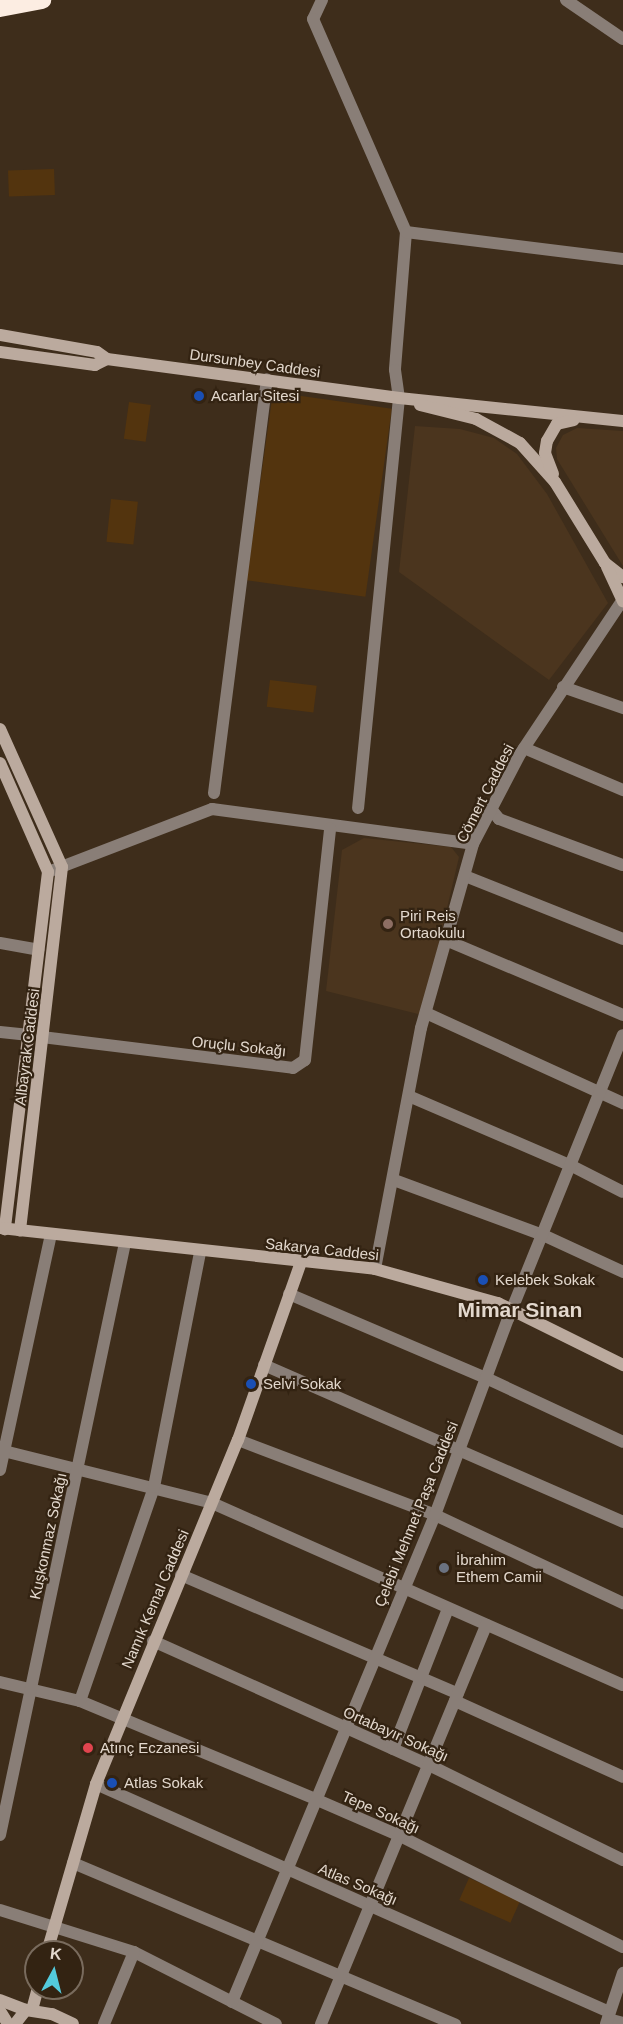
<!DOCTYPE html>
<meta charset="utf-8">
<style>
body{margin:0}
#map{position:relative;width:623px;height:2024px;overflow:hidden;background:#3e2d1b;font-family:Arial,sans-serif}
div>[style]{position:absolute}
.built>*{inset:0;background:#4b351e}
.green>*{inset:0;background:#53340e;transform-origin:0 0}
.street>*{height:12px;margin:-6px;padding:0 6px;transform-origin:6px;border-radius:6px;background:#897e77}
.secondary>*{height:12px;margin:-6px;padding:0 6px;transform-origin:6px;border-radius:6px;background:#bbaa9e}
.highway>*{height:18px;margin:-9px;padding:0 9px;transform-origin:9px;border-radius:9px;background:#fcede2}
.dots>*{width:16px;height:16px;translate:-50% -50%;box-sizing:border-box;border:3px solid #332312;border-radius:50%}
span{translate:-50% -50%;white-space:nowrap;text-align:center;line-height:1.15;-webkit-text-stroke:4.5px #332312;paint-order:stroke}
.street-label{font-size:15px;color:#e3d8cd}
.poi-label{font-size:15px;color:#e3d8cd}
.left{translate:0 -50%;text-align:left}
.district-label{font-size:21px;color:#e3d8cd;font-weight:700}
.north{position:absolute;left:24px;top:1940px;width:60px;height:60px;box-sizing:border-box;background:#332312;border:2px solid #796b5d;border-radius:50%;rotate:7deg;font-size:16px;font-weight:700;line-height:24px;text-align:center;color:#e3d8cd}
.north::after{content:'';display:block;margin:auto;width:21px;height:27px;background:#53cadc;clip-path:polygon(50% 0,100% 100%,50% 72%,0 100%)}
</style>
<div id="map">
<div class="built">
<i style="clip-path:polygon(415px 426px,460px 429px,494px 438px,517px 454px,547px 494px,608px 603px,549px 680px,399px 572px)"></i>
<i style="clip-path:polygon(577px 428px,623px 431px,623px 566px,557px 459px,556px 448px,563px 435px)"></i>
<i style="clip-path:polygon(364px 838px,451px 847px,459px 857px,422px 1015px,326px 991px,342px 850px)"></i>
</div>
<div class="green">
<i style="left:54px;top:169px;width:26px;height:46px;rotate:88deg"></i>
<i style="left:273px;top:392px;width:120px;height:190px;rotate:8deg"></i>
<i style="left:129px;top:402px;width:22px;height:37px;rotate:8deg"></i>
<i style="left:111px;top:499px;width:27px;height:43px;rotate:6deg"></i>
<i style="left:270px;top:680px;width:47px;height:27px;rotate:7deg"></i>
<i style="left:469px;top:1878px;width:56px;height:24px;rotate:24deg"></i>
</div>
<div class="street">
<i style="left:322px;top:0;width:21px;rotate:115deg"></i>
<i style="left:313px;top:19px;width:232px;rotate:66.4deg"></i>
<i style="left:406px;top:232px;width:138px;rotate:94.6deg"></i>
<i style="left:395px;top:370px;width:28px;rotate:82deg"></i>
<i style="left:399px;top:398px;width:412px;rotate:95.7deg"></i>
<i style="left:566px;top:0;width:69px;rotate:34.4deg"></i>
<i style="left:406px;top:232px;width:219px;rotate:7.1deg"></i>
<i style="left:563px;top:687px;width:64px;rotate:19.3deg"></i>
<i style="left:524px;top:748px;width:108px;rotate:23deg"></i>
<i style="left:214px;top:793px;width:417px;rotate:-82.7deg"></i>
<i style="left:491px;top:809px;width:13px;rotate:51deg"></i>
<i style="left:499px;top:819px;width:132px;rotate:20.4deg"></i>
<i style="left:48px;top:872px;width:176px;rotate:-21deg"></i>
<i style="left:212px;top:809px;width:263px;rotate:7.6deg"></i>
<i style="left:465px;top:876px;width:170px;rotate:21.7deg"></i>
<i style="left:448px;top:941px;width:190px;rotate:22.9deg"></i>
<i style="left:0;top:943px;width:39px;rotate:10deg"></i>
<i style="left:426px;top:1013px;width:217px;rotate:24.6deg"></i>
<i style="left:0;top:1032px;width:27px;rotate:6deg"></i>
<i style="left:42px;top:1037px;width:253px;rotate:7deg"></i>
<i style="left:293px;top:1068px;width:14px;rotate:-34deg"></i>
<i style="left:305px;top:1060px;width:233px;rotate:-83.8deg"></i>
<i style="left:411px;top:1097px;width:173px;rotate:23.2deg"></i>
<i style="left:570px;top:1165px;width:59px;rotate:27deg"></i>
<i style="left:394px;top:1180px;width:159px;rotate:20.3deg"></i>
<i style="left:543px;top:1235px;width:88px;rotate:24.8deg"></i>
<i style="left:375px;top:1269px;width:245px;rotate:-79.2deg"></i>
<i style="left:421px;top:1028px;width:191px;rotate:-74.2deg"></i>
<i style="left:473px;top:844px;width:102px;rotate:-62.4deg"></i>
<i style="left:520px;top:754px;width:184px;rotate:-56.3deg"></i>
<i style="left:289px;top:1294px;width:214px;rotate:23.1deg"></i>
<i style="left:486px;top:1378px;width:151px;rotate:25deg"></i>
<i style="left:264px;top:1365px;width:392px;rotate:23.6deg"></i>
<i style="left:238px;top:1440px;width:211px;rotate:20.8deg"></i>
<i style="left:435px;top:1515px;width:208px;rotate:25.1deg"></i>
<i style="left:0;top:1450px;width:219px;rotate:14deg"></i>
<i style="left:212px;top:1503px;width:449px;rotate:23.9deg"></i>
<i style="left:0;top:1470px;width:240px;rotate:-77.8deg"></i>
<i style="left:181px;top:1575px;width:301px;rotate:23.2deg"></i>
<i style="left:153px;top:1641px;width:303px;rotate:24.2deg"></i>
<i style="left:429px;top:1765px;width:216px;rotate:26.1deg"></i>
<i style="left:0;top:1682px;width:82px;rotate:13.4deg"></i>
<i style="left:80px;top:1701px;width:255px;rotate:22.6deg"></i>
<i style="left:315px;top:1799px;width:93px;rotate:23.5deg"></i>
<i style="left:400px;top:1836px;width:249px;rotate:26.5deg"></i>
<i style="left:80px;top:1701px;width:226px;rotate:-70.9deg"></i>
<i style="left:154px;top:1487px;width:239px;rotate:-78.9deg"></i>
<i style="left:455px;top:1701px;width:184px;rotate:24.3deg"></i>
<i style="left:393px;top:1749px;width:150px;rotate:-68.6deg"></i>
<i style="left:96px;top:1784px;width:561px;rotate:23.96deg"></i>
<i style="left:0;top:1835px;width:605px;rotate:-78.08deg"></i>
<i style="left:73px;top:1863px;width:415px;rotate:22.9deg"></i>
<i style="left:0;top:1910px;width:140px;rotate:17.4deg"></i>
<i style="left:134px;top:1952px;width:159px;rotate:26.9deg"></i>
<i style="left:232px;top:2002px;width:528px;rotate:-67.37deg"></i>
<i style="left:435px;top:1515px;width:209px;rotate:-69.6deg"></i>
<i style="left:508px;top:1319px;width:306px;rotate:-68deg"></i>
<i style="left:608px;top:2019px;width:16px;rotate:15deg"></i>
<i style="left:104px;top:2024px;width:78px;rotate:-67.4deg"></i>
<i style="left:321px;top:2024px;width:432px;rotate:-67.5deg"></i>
<i style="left:606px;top:2024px;width:54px;rotate:-71.6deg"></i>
</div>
<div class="secondary">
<i style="left:0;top:335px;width:98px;rotate:9.9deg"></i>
<i style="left:97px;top:352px;width:12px;rotate:35deg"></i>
<i style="left:107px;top:359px;width:295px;rotate:7.6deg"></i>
<i style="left:399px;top:398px;width:225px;rotate:5.9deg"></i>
<i style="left:0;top:352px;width:96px;rotate:7.8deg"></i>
<i style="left:95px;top:365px;width:13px;rotate:-27deg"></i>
<i style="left:420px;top:405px;width:58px;rotate:14deg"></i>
<i style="left:476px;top:419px;width:50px;rotate:28.6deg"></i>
<i style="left:520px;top:443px;width:52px;rotate:48.1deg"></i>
<i style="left:555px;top:482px;width:95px;rotate:58.3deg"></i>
<i style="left:605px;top:563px;width:23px;rotate:38deg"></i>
<i style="left:553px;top:474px;width:22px;rotate:-111deg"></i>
<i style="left:545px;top:453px;width:12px;rotate:-81deg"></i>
<i style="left:547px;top:441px;width:20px;rotate:-60deg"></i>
<i style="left:557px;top:424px;width:17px;rotate:-13deg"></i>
<i style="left:607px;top:567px;width:38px;rotate:65deg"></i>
<i style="left:0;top:729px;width:151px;rotate:65.8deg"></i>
<i style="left:62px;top:867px;width:366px;rotate:96.6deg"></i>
<i style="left:0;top:763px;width:119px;rotate:66.2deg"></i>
<i style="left:48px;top:872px;width:360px;rotate:96.9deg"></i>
<i style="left:0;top:1228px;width:377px;rotate:6.2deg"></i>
<i style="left:375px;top:1269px;width:128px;rotate:15.5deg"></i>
<i style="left:498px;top:1303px;width:140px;rotate:26.4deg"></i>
<i style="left:47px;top:1952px;width:175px;rotate:-73.7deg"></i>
<i style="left:96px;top:1784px;width:372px;rotate:-67.6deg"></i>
<i style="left:238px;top:1440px;width:189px;rotate:-70.5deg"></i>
<i style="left:0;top:2000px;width:28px;rotate:21deg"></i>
<i style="left:32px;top:2010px;width:23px;rotate:-75deg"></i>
<i style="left:0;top:2011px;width:15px;rotate:58deg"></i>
<i style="left:15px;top:2024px;width:18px;rotate:-52deg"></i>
<i style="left:26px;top:2010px;width:26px;rotate:9deg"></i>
<i style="left:52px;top:2014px;width:23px;rotate:25deg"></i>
</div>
<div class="highway">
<i style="left:0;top:8px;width:43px;rotate:-10.8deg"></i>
</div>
<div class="dots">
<i style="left:199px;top:396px;background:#1a4fb4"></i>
<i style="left:388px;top:924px;background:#8d6e63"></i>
<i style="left:483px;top:1280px;background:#1a4fb4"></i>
<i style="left:251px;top:1384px;background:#1a4fb4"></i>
<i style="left:444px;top:1568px;background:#6b7280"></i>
<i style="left:88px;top:1748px;background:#e0444e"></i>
<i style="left:112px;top:1783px;background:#1a4fb4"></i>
</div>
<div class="street-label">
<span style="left:255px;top:363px;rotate:8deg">Dursunbey Caddesi</span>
<span style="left:485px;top:793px;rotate:-63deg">Cömert Caddesi</span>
<span style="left:239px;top:1046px;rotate:6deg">Oruçlu Sokağı</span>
<span style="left:27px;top:1047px;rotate:-83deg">Albayrak Caddesi</span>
<span style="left:322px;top:1249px;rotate:6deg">Sakarya Caddesi</span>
<span style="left:416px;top:1514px;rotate:-68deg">Çelebi Mehmet Paşa Caddesi</span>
<span style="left:48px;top:1536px;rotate:-78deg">Kuşkonmaz Sokağı</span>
<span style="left:155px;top:1599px;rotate:-67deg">Namık Kemal Caddesi</span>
<span style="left:396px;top:1734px;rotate:24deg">Ortabayır Sokağı</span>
<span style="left:381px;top:1812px;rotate:24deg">Tepe Sokağı</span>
<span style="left:358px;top:1884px;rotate:23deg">Atlas Sokağı</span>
</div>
<div class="poi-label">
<span class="left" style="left:211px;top:396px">Acarlar Sitesi</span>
<span class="left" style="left:400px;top:924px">Piri Reis<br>Ortaokulu</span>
<span class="left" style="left:495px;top:1280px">Kelebek Sokak</span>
<span class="left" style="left:263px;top:1384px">Selvi Sokak</span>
<span class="left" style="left:456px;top:1568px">İbrahim<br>Ethem Camii</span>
<span class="left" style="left:100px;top:1748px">Atınç Eczanesi</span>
<span class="left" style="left:124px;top:1783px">Atlas Sokak</span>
</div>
<div class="district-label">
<span style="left:520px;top:1310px">Mimar Sinan</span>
</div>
<div class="north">K</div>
</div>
